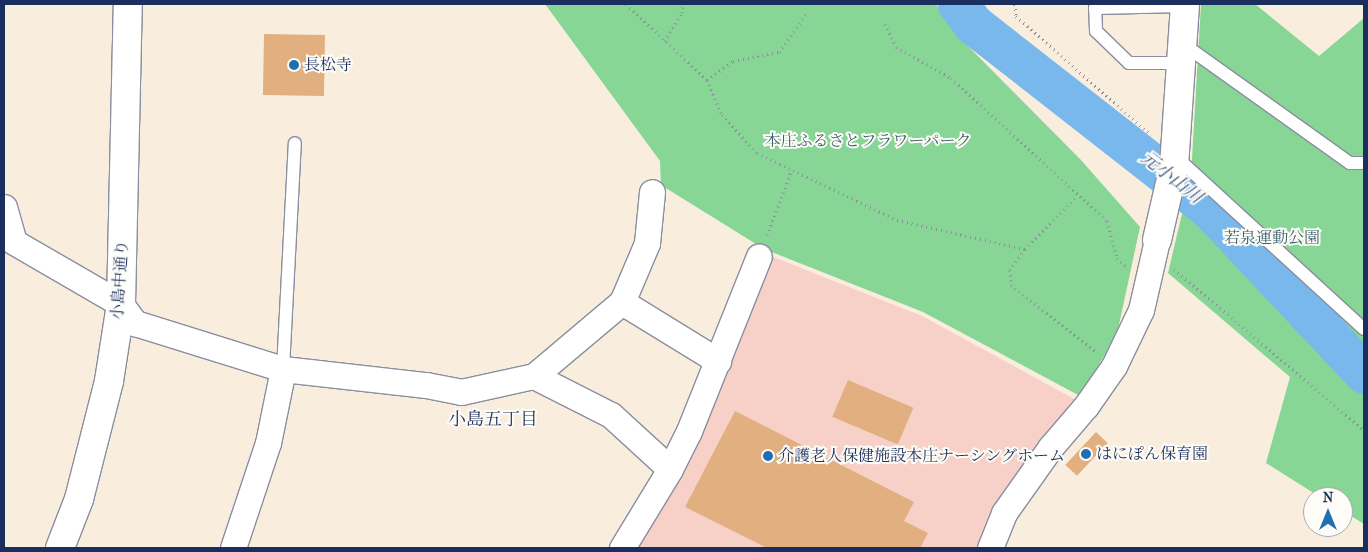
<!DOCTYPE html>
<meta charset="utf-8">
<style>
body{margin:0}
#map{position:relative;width:1368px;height:552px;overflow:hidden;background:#f9eede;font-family:"IM FELL French Canon","Noto Serif JP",serif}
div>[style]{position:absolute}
.built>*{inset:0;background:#f7d1c8}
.green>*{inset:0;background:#87d695}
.river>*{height:41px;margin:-20.5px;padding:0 20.5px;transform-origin:20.5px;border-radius:20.5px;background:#79b8ed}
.building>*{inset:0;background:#e1af80;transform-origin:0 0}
.path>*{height:3px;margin-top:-1.5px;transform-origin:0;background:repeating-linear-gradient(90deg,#8a8e9e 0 1px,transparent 0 5px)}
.roads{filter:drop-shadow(1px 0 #8a8e9e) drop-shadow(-1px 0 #8a8e9e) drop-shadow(0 1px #8a8e9e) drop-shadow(0 -1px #8a8e9e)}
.service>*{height:12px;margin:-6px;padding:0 6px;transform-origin:6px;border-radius:6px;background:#fff}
.minor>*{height:25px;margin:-12.5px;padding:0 12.5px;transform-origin:12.5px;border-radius:12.5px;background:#fff}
.tertiary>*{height:28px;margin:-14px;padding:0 14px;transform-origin:14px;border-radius:14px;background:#fff}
.dots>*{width:14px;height:14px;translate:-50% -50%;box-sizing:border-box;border:2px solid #fdfcf7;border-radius:50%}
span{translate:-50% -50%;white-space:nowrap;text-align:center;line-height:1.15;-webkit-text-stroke:4px #fdfcf7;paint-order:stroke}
.poi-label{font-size:16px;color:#1b2f5e}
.left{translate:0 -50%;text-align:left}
.park-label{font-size:16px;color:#3b616e}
.street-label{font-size:16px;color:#1b2f5e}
.water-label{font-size:18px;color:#375889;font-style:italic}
.neighbourhood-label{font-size:18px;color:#1b2f5e}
.frame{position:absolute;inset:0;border:5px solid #1b2f5e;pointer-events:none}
.north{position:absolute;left:1303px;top:487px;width:50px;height:50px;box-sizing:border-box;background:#fdfcf7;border:1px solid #a3aaba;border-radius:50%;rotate:0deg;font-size:14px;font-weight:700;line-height:20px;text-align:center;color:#1b2f5e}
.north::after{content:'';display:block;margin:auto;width:18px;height:22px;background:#1f6fb2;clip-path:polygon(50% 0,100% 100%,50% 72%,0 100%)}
</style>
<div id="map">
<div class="built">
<i style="clip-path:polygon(766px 254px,922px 316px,1076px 400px,1026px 466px,1004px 490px,978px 548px,632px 548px)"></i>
</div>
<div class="green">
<i style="clip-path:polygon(545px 4px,936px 4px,962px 40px,1081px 160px,1140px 227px,1117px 334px,1080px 396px,923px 312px,764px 249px,661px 185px,660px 161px)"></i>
<i style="clip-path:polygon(1201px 4px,1255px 4px,1319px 56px,1364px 18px,1364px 524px,1343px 511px,1343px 497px,1320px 497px,1266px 463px,1290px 377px,1168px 273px,1191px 176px)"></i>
</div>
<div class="river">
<i style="left:958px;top:4px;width:25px;rotate:53deg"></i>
<i style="left:973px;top:24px;width:301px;rotate:38deg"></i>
<i style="left:1210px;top:209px;width:225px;rotate:46.8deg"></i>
</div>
<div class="building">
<i style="left:264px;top:34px;width:61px;height:61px;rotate:1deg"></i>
<i style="left:848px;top:380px;width:71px;height:40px;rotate:23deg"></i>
<i style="clip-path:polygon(735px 411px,914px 502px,904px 521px,928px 533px,920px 548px,767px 548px,685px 507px)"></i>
<i style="left:1096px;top:432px;width:16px;height:45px;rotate:43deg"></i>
</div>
<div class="path">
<i style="left:626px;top:4px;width:111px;rotate:43.2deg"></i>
<i style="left:707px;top:80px;width:38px;rotate:67deg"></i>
<i style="left:722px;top:115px;width:52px;rotate:47.4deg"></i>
<i style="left:757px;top:153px;width:155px;rotate:25.6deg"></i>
<i style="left:897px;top:220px;width:131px;rotate:12.8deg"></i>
<i style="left:1025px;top:249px;width:26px;rotate:126deg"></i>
<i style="left:1010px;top:270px;width:15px;rotate:86deg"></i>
<i style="left:1011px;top:285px;width:108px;rotate:38.2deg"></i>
<i style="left:1015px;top:4px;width:12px;rotate:85deg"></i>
<i style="left:1016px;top:16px;width:180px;rotate:41.4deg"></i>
<i style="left:885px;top:24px;width:25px;rotate:64deg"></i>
<i style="left:896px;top:47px;width:63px;rotate:29.4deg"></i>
<i style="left:951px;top:78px;width:212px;rotate:42.5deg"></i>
<i style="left:1107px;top:221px;width:38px;rotate:75deg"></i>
<i style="left:1117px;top:258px;width:13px;rotate:42deg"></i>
<i style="left:665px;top:41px;width:33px;rotate:-59deg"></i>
<i style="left:682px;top:13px;width:9px;rotate:-84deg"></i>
<i style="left:707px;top:80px;width:32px;rotate:-36deg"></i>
<i style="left:733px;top:61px;width:47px;rotate:-11.1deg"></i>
<i style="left:779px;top:52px;width:47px;rotate:-54.6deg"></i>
<i style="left:767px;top:235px;width:70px;rotate:-69deg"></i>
<i style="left:1025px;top:249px;width:74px;rotate:-45.5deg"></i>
<i style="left:1174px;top:269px;width:249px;rotate:40.3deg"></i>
</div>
<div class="roads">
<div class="service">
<i style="left:1183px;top:44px;width:205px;rotate:35.5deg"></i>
<i style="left:1350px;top:163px;width:14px"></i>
<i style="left:1182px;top:63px;width:53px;rotate:180deg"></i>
<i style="left:1129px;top:63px;width:46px;rotate:-135.9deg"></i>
<i style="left:1096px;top:31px;width:23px;rotate:-92deg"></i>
<i style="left:1095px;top:8px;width:89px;rotate:-1.3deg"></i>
<i style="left:1175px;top:156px;width:256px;rotate:42.5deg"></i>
<i style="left:283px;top:369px;width:226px;rotate:-87deg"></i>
</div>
<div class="minor">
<i style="left:4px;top:207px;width:36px;rotate:74deg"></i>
<i style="left:14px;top:242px;width:124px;rotate:30.1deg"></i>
<i style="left:121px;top:304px;width:24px;rotate:54deg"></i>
<i style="left:135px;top:323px;width:155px;rotate:17.3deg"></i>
<i style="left:283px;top:369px;width:144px;rotate:6.4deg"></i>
<i style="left:426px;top:385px;width:36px;rotate:11deg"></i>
<i style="left:461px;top:392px;width:75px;rotate:-12.4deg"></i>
<i style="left:534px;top:376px;width:115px;rotate:-40.1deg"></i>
<i style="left:622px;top:302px;width:64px;rotate:-67deg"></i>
<i style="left:647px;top:243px;width:51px;rotate:-84.4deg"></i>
<i style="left:622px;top:302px;width:113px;rotate:31.6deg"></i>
<i style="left:534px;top:376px;width:86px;rotate:26.9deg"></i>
<i style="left:611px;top:415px;width:80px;rotate:42.5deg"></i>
<i style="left:233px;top:548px;width:111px;rotate:-71.6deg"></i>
<i style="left:268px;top:443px;width:76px;rotate:-78.5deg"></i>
<i style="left:622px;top:548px;width:92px;rotate:-58.7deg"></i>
<i style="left:670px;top:469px;width:42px;rotate:-63.4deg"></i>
<i style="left:689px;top:431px;width:188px;rotate:-68.2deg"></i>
<i style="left:990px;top:548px;width:38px;rotate:-68deg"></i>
<i style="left:1004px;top:513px;width:80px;rotate:-54.7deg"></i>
<i style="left:1050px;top:448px;width:55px;rotate:-49.4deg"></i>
<i style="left:1086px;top:406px;width:49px;rotate:-55deg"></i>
<i style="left:1114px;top:366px;width:62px;rotate:-64.3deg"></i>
<i style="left:1141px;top:310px;width:72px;rotate:-77.1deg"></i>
</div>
<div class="tertiary">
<i style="left:1157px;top:240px;width:76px;rotate:-77.1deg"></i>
<i style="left:1174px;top:166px;width:162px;rotate:-86.1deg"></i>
<i style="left:60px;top:548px;width:53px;rotate:-68.8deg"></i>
<i style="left:79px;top:499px;width:122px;rotate:-75.7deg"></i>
<i style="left:109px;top:381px;width:78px;rotate:-81.1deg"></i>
<i style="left:121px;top:304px;width:300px;rotate:-88.7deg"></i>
</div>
</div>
<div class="dots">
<i style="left:294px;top:65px;background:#1f6fb2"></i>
<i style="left:1086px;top:454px;background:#1f6fb2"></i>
<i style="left:768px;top:456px;background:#1f6fb2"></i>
</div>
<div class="poi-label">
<span class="left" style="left:304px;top:65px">長松寺</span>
<span class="left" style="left:1096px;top:454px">はにぽん保育園</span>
<span class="left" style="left:778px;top:456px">介護老人保健施設本庄ナーシングホーム</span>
</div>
<div class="park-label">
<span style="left:868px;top:141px">本庄ふるさとフラワーパーク</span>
<span style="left:1272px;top:238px">若泉運動公園</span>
</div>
<div class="street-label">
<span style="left:120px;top:280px;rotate:-86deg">小島中通り</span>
</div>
<div class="water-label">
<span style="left:1171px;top:178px;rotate:38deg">元小山川</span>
</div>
<div class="neighbourhood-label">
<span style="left:493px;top:420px">小島五丁目</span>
</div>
<div class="frame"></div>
<div class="north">N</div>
</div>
